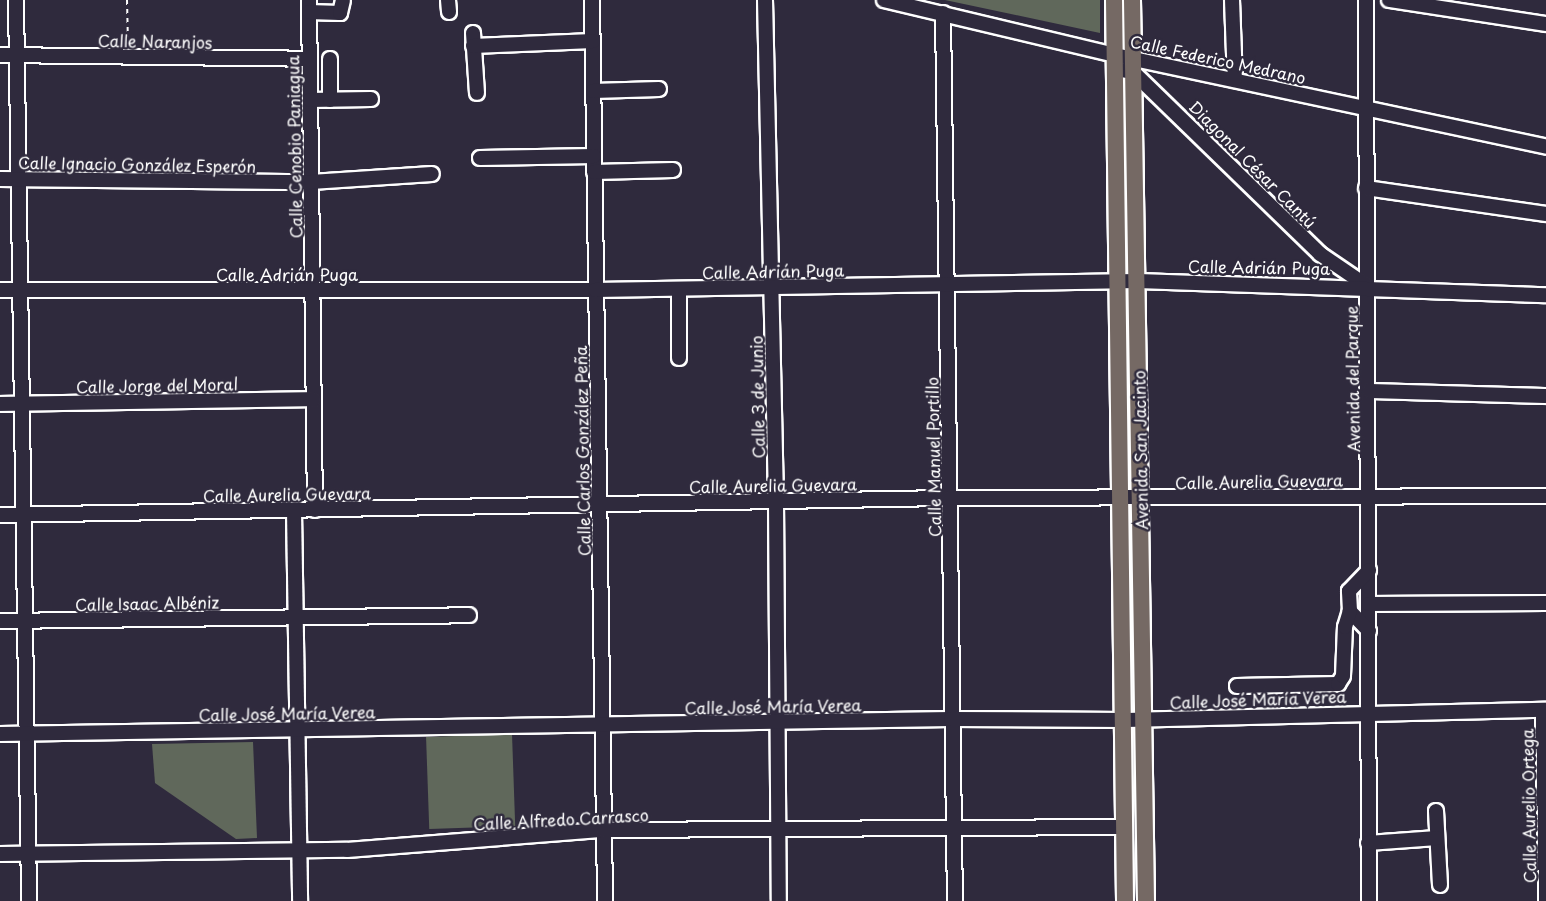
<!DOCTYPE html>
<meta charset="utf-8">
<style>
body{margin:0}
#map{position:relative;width:1546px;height:901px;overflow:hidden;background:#2f2a3d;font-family:"Playpen Sans",sans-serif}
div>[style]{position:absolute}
.green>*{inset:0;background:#60685b;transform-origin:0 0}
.path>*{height:2px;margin-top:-1px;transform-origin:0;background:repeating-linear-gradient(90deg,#fff 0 4.5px,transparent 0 9px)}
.roads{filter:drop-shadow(2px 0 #fff) drop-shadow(-2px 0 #fff) drop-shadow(0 2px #fff) drop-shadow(0 -2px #fff)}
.minor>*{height:14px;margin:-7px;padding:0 7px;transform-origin:7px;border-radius:7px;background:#2f2a3d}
.major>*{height:16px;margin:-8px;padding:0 8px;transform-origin:8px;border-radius:8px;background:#756964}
span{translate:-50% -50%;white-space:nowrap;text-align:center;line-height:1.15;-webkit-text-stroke:5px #2f2a3d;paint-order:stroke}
.street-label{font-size:16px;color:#fff}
</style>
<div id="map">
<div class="green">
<i style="clip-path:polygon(945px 0,1100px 0,1100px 33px)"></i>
<i style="left:512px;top:734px;width:92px;height:86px;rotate:88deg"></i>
<i style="clip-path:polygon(253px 742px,257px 838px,236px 839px,155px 783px,152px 744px)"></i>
</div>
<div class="path">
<i style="left:127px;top:0;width:45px;rotate:88.7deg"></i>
</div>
<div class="roads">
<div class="minor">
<i style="left:16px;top:0;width:901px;rotate:89.17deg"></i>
<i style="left:309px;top:0;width:510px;rotate:89.33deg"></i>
<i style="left:448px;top:0;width:12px;rotate:85deg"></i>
<i style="left:592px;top:0;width:901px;rotate:89.17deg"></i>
<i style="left:765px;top:0;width:502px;rotate:88.74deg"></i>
<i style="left:776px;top:502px;width:399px;rotate:89.6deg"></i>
<i style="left:884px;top:0;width:237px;rotate:13.4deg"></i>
<i style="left:1115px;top:55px;width:441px;rotate:12deg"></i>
<i style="left:1232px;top:0;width:80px;rotate:87.9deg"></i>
<i style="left:1366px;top:0;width:901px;rotate:89.81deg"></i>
<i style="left:1389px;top:0;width:159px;rotate:8.7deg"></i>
<i style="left:309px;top:12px;width:31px;rotate:2deg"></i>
<i style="left:340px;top:13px;width:13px;rotate:-77deg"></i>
<i style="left:943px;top:13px;width:888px;rotate:89.23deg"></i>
<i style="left:473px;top:33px;width:60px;rotate:86.2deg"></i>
<i style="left:473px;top:46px;width:120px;rotate:-2.4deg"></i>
<i style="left:0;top:55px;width:309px;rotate:0.7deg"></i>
<i style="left:1115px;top:69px;width:18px;rotate:9deg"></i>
<i style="left:1133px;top:72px;width:261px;rotate:44.2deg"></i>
<i style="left:1320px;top:254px;width:57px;rotate:34.2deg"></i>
<i style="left:593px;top:91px;width:66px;rotate:-1.7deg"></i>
<i style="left:310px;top:100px;width:61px;rotate:-0.9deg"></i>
<i style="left:330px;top:100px;width:41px;rotate:-90deg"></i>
<i style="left:480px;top:158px;width:114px;rotate:-1deg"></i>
<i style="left:594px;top:172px;width:79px;rotate:-1.5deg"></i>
<i style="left:0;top:179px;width:311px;rotate:0.6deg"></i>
<i style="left:311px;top:182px;width:121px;rotate:-3.8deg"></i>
<i style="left:1366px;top:188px;width:182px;rotate:8.2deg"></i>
<i style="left:0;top:290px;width:595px"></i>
<i style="left:595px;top:290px;width:543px;rotate:-0.95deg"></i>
<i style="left:1138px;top:281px;width:408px;rotate:2deg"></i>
<i style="left:679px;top:358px;width:69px;rotate:-90deg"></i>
<i style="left:1369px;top:391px;width:177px;rotate:1.6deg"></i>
<i style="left:0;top:404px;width:314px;rotate:-0.9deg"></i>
<i style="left:294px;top:511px;width:390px;rotate:89.1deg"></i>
<i style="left:0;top:515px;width:950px;rotate:-1.03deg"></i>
<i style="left:950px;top:498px;width:596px;rotate:-0.19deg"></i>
<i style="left:1369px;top:604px;width:177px;rotate:-0.3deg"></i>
<i style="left:0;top:621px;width:469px;rotate:-0.7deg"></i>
<i style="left:1369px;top:631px;width:28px;rotate:-134deg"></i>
<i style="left:1350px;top:611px;width:20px;rotate:-93deg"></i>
<i style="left:1349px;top:591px;width:29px;rotate:-46deg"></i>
<i style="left:1237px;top:686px;width:101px;rotate:-1.1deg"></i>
<i style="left:1338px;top:684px;width:9px;rotate:-58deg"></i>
<i style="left:1343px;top:676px;width:49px;rotate:-87.7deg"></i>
<i style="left:1345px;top:627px;width:17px;rotate:-73deg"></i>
<i style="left:1543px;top:710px;width:191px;rotate:89.1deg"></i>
<i style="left:0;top:734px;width:951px;rotate:-0.9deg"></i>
<i style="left:951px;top:719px;width:172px;rotate:0.3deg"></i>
<i style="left:1123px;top:720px;width:423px;rotate:-1.4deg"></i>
<i style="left:1436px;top:811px;width:74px;rotate:86.9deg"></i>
<i style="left:1368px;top:843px;width:69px;rotate:-4.1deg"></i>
<i style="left:0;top:854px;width:347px;rotate:-0.7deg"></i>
<i style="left:347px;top:850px;width:257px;rotate:-4.5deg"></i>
<i style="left:603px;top:830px;width:521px;rotate:-0.33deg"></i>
</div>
<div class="major">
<i style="left:1114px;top:0;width:901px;rotate:89.3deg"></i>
<i style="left:1132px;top:0;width:901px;rotate:89.11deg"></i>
</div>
</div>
<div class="street-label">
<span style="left:155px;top:41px;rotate:1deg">Calle Naranjos</span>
<span style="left:1218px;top:59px;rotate:12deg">Calle Federico Medrano</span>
<span style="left:294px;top:147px;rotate:-91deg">Calle Cenobio Paniagua</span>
<span style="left:137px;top:164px;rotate:1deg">Calle Ignacio González Esperón</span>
<span style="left:1253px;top:164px;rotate:45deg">Diagonal César Cantú</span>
<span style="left:1259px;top:267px;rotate:1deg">Calle Adrián Puga</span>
<span style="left:773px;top:271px;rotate:-1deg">Calle Adrián Puga</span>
<span style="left:287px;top:274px">Calle Adrián Puga</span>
<span style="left:1352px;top:379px;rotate:-91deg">Avenida del Parque</span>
<span style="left:157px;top:385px;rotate:-1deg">Calle Jorge del Moral</span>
<span style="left:757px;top:397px;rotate:-91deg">Calle 3 de Junio</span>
<span style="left:1140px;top:450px;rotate:-91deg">Avenida San Jacinto</span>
<span style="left:582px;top:451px;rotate:-91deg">Calle Carlos González Peña</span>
<span style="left:933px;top:457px;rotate:-91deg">Calle Manuel Portillo</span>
<span style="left:1259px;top:481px;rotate:-1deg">Calle Aurelia Guevara</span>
<span style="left:773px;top:485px;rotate:-1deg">Calle Aurelia Guevara</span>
<span style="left:287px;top:494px;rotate:-1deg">Calle Aurelia Guevara</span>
<span style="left:147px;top:603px;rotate:-1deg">Calle Isaac Albéniz</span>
<span style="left:1258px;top:699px;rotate:-2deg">Calle José María Verea</span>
<span style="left:773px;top:706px;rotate:-1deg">Calle José María Verea</span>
<span style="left:287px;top:713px;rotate:-1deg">Calle José María Verea</span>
<span style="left:1528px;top:806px;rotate:-91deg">Calle Aurelio Ortega</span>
<span style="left:561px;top:819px;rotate:-3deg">Calle Alfredo Carrasco</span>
</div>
</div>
